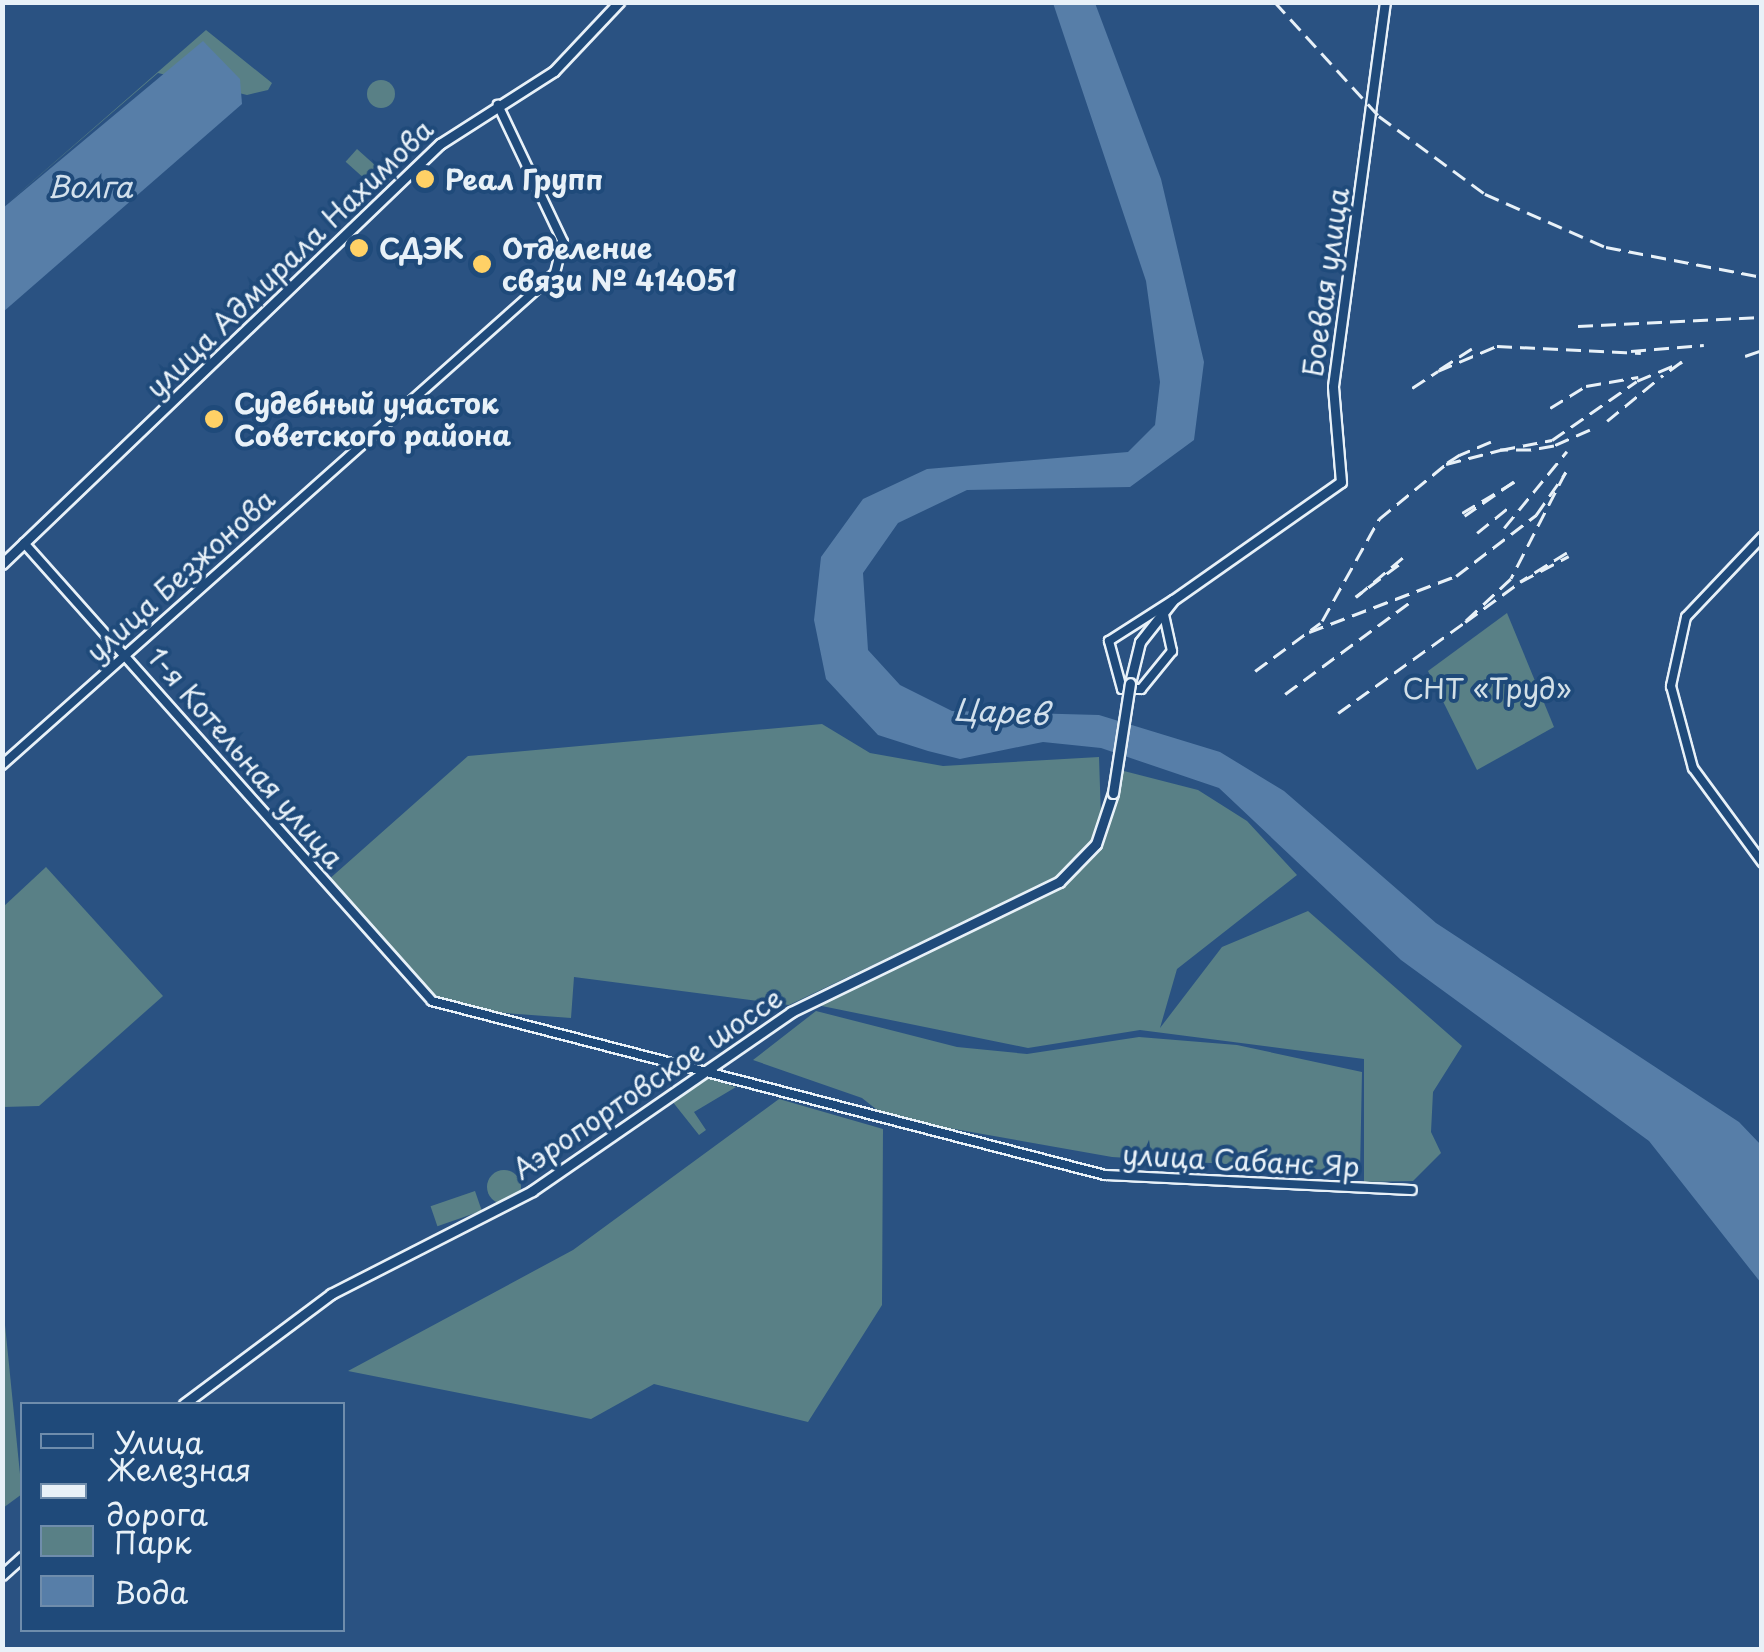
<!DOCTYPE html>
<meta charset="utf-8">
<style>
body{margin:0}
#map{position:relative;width:1764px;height:1652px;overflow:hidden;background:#2a5282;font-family:"Playpen Sans",sans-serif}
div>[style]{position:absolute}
.green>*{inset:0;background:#598086;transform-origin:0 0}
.round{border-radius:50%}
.water>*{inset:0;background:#577ea8}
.roads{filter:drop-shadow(2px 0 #e8f1f8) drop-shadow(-2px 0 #e8f1f8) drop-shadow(0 2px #e8f1f8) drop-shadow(0 -2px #e8f1f8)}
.tertiary>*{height:8px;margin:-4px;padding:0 4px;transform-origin:4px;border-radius:4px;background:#1f4a7a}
.secondary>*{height:9px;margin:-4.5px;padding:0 4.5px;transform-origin:4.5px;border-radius:4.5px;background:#1f4a7a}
.rail>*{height:2.5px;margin-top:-1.25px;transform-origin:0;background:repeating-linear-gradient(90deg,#e8f1f8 0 15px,transparent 0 23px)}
.bridges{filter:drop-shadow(2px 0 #e8f1f8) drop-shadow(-2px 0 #e8f1f8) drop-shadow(0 2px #e8f1f8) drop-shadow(0 -2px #e8f1f8)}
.secondary-bridge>*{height:9px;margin:-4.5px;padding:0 4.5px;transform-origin:4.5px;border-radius:4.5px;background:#1f4a7a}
.dots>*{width:28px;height:28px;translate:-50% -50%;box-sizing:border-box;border:5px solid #1f4a7a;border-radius:50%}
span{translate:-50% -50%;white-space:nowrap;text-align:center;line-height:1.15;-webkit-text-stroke:8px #1f4a7a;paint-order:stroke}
.poi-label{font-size:28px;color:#e8f1f8;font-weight:700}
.left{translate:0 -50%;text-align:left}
.street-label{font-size:28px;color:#e8f1f8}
.park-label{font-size:28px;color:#d3e0e7}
.water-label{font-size:30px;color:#d2e0ec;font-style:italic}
.frame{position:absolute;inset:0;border:5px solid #e8f1f8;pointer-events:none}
.legend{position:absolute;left:20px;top:1402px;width:325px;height:230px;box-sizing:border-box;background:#1f4a7a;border:2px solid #6f8dac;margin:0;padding:12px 18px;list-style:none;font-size:30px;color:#e8f1f8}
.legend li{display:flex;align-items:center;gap:20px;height:50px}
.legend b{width:50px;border:2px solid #6f8dac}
</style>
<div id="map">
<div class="green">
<i style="clip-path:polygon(206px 30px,272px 83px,268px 90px,247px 95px,158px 73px,3px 207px)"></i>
<i class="round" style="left:367px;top:80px;width:28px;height:28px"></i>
<i style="left:357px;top:149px;width:45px;height:17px;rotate:42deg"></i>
<i style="clip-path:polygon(1507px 613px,1554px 727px,1477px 770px,1428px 671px)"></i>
<i style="clip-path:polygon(822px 724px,870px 753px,943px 766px,1099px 757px,1101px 818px,1086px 851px,1057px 877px,789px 1005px,574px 977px,571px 1018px,480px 1011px,433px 998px,327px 881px,468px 756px)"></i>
<i style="clip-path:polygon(1120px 770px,1198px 790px,1247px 821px,1297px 875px,1177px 969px,1160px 1028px,1222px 947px,1308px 911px,1462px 1046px,1433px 1092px,1431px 1132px,1441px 1153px,1413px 1181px,1364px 1182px,1364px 1059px,1140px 1030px,1028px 1048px,812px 1004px,1069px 882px,1108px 831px)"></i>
<i style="clip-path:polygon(46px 867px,163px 996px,39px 1106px,3px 1107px,3px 907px)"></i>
<i style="clip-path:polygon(816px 1011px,957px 1047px,1027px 1054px,1139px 1037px,1237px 1045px,1362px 1072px,1360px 1172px,1112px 1157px,886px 1117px,862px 1098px,753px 1060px)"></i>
<i style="clip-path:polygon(705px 1077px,736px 1087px,694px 1112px,706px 1130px,699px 1135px,672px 1101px)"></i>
<i style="clip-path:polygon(779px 1099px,883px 1129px,882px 1305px,808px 1422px,654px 1384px,591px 1419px,348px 1371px,573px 1250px)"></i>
<i class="round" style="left:487px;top:1170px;width:34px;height:34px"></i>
<i style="left:475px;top:1191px;width:21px;height:47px;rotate:71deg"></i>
<i style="clip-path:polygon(3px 1305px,22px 1494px,3px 1508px)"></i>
</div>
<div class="water">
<i style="clip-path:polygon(1053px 3px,1095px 3px,1161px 179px,1204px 362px,1194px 440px,1130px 487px,967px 490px,898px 523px,863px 573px,868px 650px,900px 685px,952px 711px,1099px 715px,1220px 752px,1284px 791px,1436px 923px,1739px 1122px,1761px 1145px,1761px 1283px,1649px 1141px,1401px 960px,1219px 788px,1101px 748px,1043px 742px,960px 759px,928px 751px,878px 735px,826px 679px,814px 620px,821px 557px,863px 499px,927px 469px,1128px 452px,1155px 425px,1160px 382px,1146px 281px)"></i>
<i style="clip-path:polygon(203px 41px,240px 79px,242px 104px,3px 312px,3px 208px)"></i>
</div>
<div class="roads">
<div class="tertiary">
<i style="left:1762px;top:537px;width:110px;rotate:133.5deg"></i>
<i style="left:1686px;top:617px;width:71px;rotate:102.3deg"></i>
<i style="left:1671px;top:686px;width:85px;rotate:75deg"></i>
<i style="left:1693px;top:768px;width:117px;rotate:53.7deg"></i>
<i style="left:24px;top:543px;width:613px;rotate:48.3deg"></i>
<i style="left:432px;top:1001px;width:695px;rotate:14.5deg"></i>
<i style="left:1105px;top:1175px;width:307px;rotate:2.8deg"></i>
<i style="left:1163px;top:610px;width:42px;rotate:77.6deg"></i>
<i style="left:1172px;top:651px;width:49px;rotate:129.2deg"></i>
<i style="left:1141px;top:689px;width:19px;rotate:180deg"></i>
<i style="left:1122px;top:689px;width:50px;rotate:-105.2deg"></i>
<i style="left:1109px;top:641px;width:76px;rotate:-32.6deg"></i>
<i style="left:2px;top:765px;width:740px;rotate:-41.66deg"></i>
<i style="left:555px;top:273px;width:32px;rotate:-76deg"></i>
<i style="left:563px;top:242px;width:152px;rotate:-115.4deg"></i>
</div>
<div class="secondary">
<i style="left:2px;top:564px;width:607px;rotate:-43.8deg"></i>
<i style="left:440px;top:144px;width:135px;rotate:-32.6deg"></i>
<i style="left:554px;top:71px;width:95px;rotate:-46.7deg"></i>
<i style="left:1130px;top:683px;width:42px;rotate:-76.3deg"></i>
<i style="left:1140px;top:642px;width:53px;rotate:-51.8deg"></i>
<i style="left:1173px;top:600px;width:205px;rotate:-35.1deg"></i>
<i style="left:1341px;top:482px;width:96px;rotate:-94.8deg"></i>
<i style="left:1333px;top:386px;width:388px;rotate:-82.3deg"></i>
<i style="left:184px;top:1404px;width:184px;rotate:-36.8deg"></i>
<i style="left:331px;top:1294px;width:226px;rotate:-27.1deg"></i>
<i style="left:532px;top:1191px;width:315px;rotate:-34.6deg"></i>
<i style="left:791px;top:1012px;width:298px;rotate:-25.9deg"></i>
<i style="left:1059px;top:882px;width:53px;rotate:-45.8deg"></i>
<i style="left:1096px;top:844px;width:54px;rotate:-71.6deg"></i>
<i style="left:2px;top:1575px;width:27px;rotate:-42deg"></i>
</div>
</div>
<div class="rail">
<i style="left:1275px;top:2px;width:154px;rotate:47.6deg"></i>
<i style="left:1379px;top:116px;width:132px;rotate:36.3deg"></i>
<i style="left:1485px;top:194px;width:132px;rotate:23.7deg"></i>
<i style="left:1606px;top:247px;width:159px;rotate:10.9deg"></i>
<i style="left:1578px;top:326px;width:184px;rotate:-2.8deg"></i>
<i style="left:1472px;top:349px;width:40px;rotate:147.1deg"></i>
<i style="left:1438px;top:371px;width:64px;rotate:-23deg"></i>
<i style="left:1497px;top:346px;width:144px;rotate:2.8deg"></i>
<i style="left:1631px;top:351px;width:73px;rotate:-4.7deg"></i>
<i style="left:1745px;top:356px;width:18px;rotate:-19deg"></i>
<i style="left:1412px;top:388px;width:31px;rotate:-33deg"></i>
<i style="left:1550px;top:408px;width:42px;rotate:-31.4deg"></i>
<i style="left:1586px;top:386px;width:53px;rotate:-9.8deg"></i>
<i style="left:1607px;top:421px;width:65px;rotate:-39.4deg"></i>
<i style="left:1590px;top:430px;width:39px;rotate:156deg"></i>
<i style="left:1554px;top:446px;width:23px;rotate:170deg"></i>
<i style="left:1531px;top:450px;width:31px;rotate:180deg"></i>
<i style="left:1500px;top:450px;width:53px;rotate:-10.9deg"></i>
<i style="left:1552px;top:440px;width:103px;rotate:-34.8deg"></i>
<i style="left:1637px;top:381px;width:49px;rotate:-22.9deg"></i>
<i style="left:1682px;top:362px;width:26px;rotate:144deg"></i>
<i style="left:1491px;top:442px;width:34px;rotate:157deg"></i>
<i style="left:1460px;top:455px;width:17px;rotate:147deg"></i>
<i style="left:1446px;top:464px;width:56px;rotate:-14.5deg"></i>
<i style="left:1462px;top:513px;width:61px;rotate:-30.8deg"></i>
<i style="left:1514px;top:482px;width:60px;rotate:145.2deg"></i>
<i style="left:1504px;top:528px;width:99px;rotate:-50.7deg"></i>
<i style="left:1477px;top:533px;width:41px;rotate:-39.1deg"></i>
<i style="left:1567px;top:553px;width:55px;rotate:148.3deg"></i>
<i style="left:1520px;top:582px;width:55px;rotate:-28deg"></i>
<i style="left:1399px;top:565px;width:54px;rotate:143.3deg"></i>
<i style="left:1356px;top:597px;width:68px;rotate:-40.2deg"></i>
<i style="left:1322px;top:621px;width:117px;rotate:-60.8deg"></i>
<i style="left:1379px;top:519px;width:87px;rotate:-39.4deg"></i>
<i style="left:1309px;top:632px;width:157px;rotate:-20.9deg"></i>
<i style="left:1456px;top:576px;width:101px;rotate:-37.3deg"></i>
<i style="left:1536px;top:515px;width:52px;rotate:-55.1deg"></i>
<i style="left:1566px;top:472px;width:120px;rotate:117.2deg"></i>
<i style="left:1511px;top:579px;width:63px;rotate:136.9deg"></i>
<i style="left:1465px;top:622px;width:68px;rotate:-36deg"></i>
<i style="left:1255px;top:671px;width:81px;rotate:-36.4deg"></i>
<i style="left:1285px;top:694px;width:159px;rotate:-36.3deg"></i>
<i style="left:1338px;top:713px;width:156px;rotate:-35.6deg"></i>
</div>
<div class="bridges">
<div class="secondary-bridge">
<i style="left:1113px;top:793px;width:111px;rotate:-81.2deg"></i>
</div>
</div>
<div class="dots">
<i style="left:425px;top:179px;background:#ffd166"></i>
<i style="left:359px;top:248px;background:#ffd166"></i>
<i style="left:482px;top:264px;background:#ffd166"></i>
<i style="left:214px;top:419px;background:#ffd166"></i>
</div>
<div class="poi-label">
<span class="left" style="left:445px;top:179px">Реал Групп</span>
<span class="left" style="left:379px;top:248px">СДЭК</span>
<span class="left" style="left:502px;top:264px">Отделение<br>связи № 414051</span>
<span class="left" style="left:234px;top:419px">Судебный участок<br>Советского района</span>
</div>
<div class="street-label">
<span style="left:289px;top:258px;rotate:-44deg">улица Адмирала Нахимова</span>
<span style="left:1325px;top:282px;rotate:-82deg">Боевая улица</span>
<span style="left:180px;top:575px;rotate:-42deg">улица Безжонова</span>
<span style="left:246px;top:757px;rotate:49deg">1-я Котельная улица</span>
<span style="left:647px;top:1083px;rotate:-34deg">Аэропортовское шоссе</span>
<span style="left:1241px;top:1160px;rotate:3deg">улица Сабанс Яр</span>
</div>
<div class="park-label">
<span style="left:1487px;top:688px">СНТ «Труд»</span>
</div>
<div class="water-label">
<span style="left:90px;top:186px">Волга</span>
<span style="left:1001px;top:711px;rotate:3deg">Царев</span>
</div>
<div class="frame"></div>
<ul class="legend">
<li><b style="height:12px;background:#1f4a7a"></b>Улица</li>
<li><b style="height:12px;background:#e8f1f8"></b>Железная дорога</li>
<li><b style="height:28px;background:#598086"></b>Парк</li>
<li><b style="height:28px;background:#577ea8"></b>Вода</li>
</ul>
</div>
